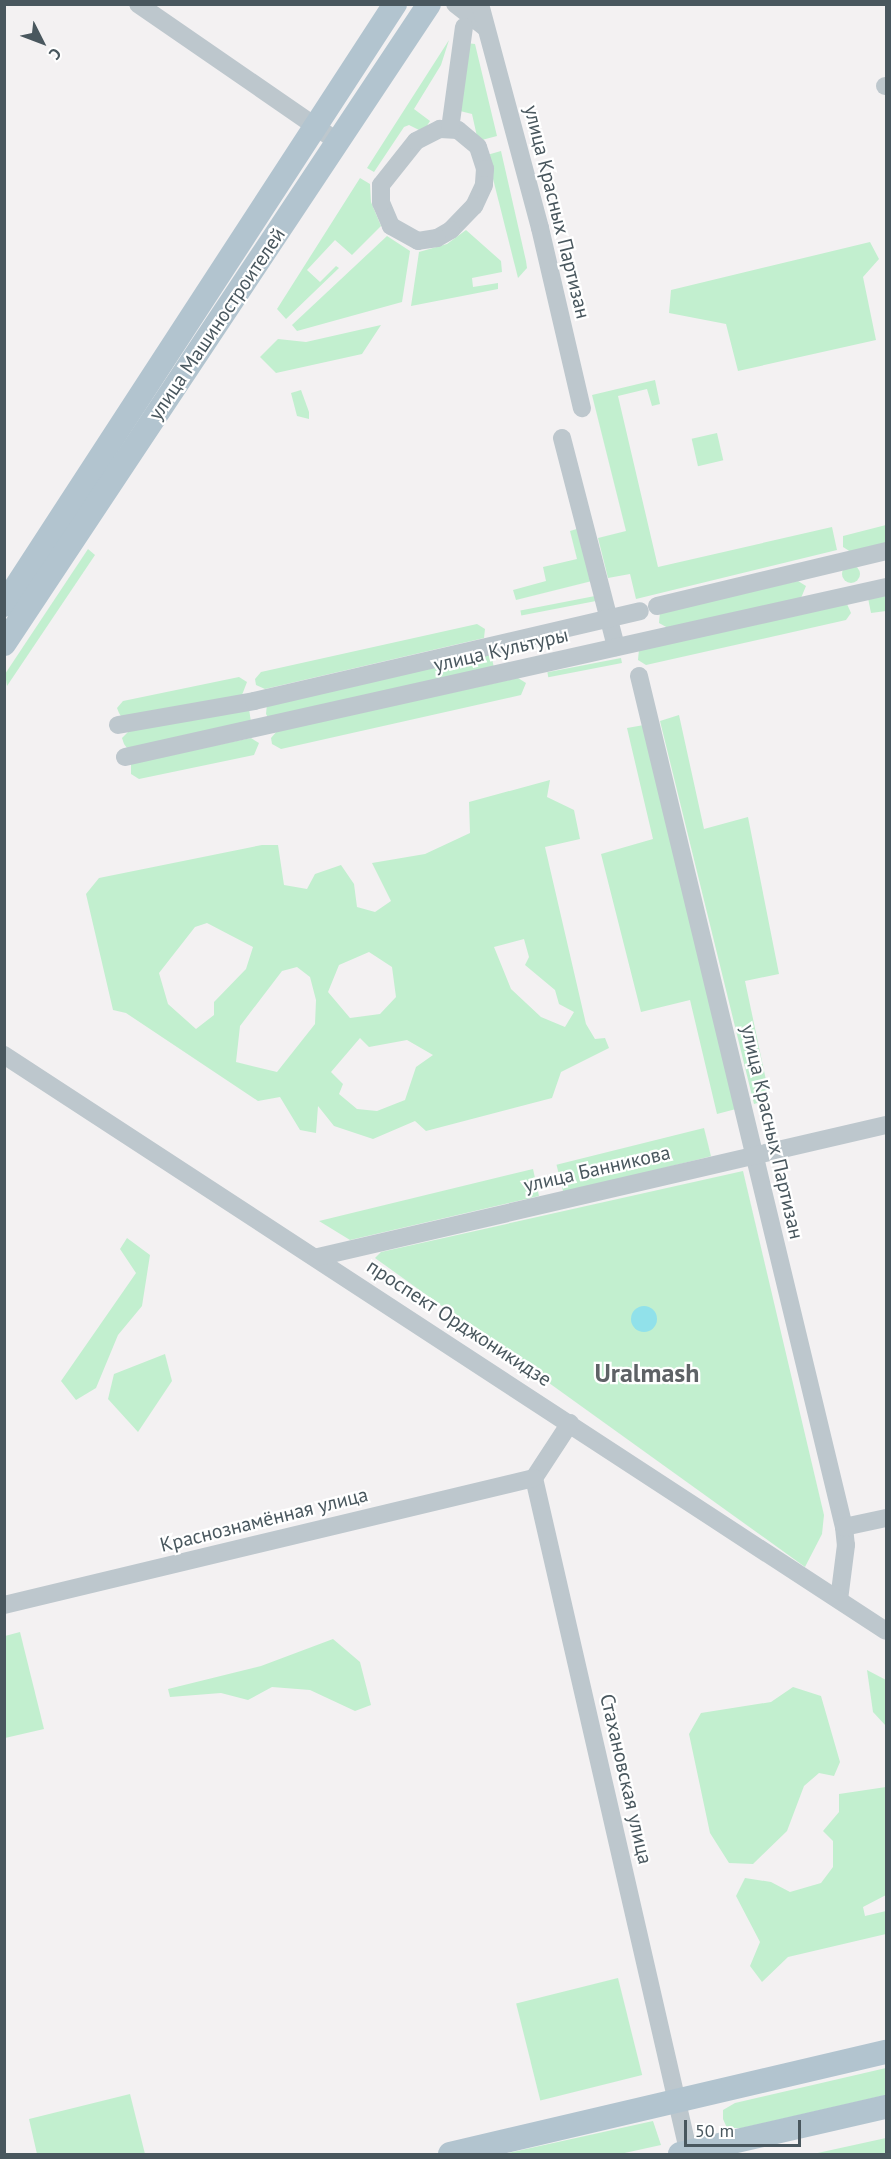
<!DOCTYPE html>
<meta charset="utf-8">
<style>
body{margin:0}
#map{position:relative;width:891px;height:2159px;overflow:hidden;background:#f3f1f2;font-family:"PT Sans",sans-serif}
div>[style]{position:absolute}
.green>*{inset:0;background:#c2efcf;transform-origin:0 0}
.round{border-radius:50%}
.water>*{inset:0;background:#91e1ea}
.minor>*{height:18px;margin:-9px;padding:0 9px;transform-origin:9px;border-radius:9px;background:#bdc7cd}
.major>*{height:24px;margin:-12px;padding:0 12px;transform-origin:12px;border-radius:12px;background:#b2c4cf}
span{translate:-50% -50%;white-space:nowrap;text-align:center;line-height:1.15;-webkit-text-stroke:4.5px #fff;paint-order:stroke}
.street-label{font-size:20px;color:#49575e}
.district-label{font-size:26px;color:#5e6266;font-weight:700}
.frame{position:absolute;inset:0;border:6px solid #49575e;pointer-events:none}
.north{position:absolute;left:12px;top:12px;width:60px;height:60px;-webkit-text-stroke:4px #fff;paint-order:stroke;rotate:132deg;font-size:16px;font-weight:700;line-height:24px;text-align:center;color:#49575e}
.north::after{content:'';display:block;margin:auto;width:21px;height:27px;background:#49575e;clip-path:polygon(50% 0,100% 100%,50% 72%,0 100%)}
.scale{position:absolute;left:684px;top:2120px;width:117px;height:27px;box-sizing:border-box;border:3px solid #49575e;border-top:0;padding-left:8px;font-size:18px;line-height:21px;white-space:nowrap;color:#49575e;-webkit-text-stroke:4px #fff;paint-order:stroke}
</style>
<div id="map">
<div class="green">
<i style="clip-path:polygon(449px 40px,441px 65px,414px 109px,430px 121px,423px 132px,409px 125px,404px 127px,374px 172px,367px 168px)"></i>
<i style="clip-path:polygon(466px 43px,475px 44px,497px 136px,478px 141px,472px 114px,456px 110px)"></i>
<i style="clip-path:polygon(501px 151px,526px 261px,527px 268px,518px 278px,487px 155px)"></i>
<i style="clip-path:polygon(360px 178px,370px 184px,371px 202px,381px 226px,352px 255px,335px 240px,307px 270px,320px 282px,336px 266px,339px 268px,286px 319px,277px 309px)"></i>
<i style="clip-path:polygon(466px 230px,501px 261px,502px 272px,472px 278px,473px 287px,498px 283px,498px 289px,411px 306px,419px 252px,447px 244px)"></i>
<i style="clip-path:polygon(387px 236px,410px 251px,402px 302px,297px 331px,292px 325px)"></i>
<i style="clip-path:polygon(870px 242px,879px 259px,863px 277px,876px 340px,738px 371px,726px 324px,669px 313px,671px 290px)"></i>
<i style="clip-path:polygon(381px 325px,362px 354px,276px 373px,260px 357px,278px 339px,306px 342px)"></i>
<i style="clip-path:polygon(655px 380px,660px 404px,652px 406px,647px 389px,618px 396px,658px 567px,832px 527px,837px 550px,636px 599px,630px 574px,608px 578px,598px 538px,626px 531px,592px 395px)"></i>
<i style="clip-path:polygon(301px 390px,309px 412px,309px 419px,297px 416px,291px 393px)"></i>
<i style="left:717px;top:433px;width:28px;height:26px;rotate:77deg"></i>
<i style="clip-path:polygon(886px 525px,886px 543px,851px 552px,843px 547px,843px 536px)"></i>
<i style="clip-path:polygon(580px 528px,592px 581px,516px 600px,513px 590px,546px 581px,543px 567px,577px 559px,570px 531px)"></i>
<i style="clip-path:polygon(88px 549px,95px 555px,7px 686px,5px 674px)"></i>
<i class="round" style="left:842px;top:565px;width:18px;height:18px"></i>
<i style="clip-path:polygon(798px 581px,806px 586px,801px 598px,668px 628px,659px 623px,660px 612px)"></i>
<i style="clip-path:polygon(886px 593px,886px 611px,871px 613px,868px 598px)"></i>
<i style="left:595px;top:596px;width:5px;height:76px;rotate:79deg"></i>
<i style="clip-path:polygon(847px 604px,851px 613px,846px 620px,646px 665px,638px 660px,639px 649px)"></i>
<i style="clip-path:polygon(477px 624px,485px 629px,484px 638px,265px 689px,256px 685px,255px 679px,261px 672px)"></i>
<i style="clip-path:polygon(491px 654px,494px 668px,269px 719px,266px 714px,267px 704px)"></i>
<i style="left:621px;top:658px;width:5px;height:75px;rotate:79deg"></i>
<i style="clip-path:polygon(239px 677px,247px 682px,242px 695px,122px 718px,119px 713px,117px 708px,123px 701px)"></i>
<i style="clip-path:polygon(518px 678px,526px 683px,521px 695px,281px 749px,272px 744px,271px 738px,277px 731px)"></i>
<i style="clip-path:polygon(249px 709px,251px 722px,127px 748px,124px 744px,122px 738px,129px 731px)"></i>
<i style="clip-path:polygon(679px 715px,704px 829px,748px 817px,779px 974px,745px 981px,770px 1099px,754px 1104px,660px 721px)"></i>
<i style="clip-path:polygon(644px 725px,736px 1109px,717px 1114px,690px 1000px,641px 1012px,601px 854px,653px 839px,627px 728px)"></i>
<i style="clip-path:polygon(251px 738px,259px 743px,254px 755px,139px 779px,131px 774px,131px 763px)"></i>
<i style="clip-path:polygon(evenodd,550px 780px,547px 797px,574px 810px,580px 839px,545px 847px,586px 1024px,595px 1039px,605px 1038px,609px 1048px,561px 1072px,552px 1098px,426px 1131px,415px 1121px,373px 1139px,334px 1126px,318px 1106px,316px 1133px,300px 1130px,280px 1097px,258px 1101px,126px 1013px,113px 1010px,86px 894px,99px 878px,262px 845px,278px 845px,284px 885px,307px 889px,315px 874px,341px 865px,354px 884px,357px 907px,375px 912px,391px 901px,372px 863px,425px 854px,470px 833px,469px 802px,550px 780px,207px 923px,253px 947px,246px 969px,214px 1002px,214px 1015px,196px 1029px,168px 1004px,159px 973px,195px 927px,207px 923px,550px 780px,524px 939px,529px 957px,525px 965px,555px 990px,559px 1004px,574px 1012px,565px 1027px,541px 1017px,511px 989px,494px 947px,524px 939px,550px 780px,369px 952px,392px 967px,396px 997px,380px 1014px,350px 1018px,328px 992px,339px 965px,369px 952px,550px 780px,297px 967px,310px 977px,316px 1000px,315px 1024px,277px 1072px,236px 1062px,240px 1026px,282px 971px,297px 967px,550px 780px,360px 1038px,369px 1047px,407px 1040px,433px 1055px,416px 1067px,405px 1100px,377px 1111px,357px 1109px,339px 1094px,343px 1084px,331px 1072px,360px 1038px)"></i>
<i style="left:704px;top:1128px;width:29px;height:152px;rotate:76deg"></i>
<i style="clip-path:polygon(533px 1169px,539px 1196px,350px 1240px,319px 1221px)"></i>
<i style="clip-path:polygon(743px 1171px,824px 1515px,822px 1534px,805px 1567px,375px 1258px,381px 1252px)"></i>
<i style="clip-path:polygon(127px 1238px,150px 1255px,142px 1306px,118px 1335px,96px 1388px,76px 1400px,61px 1381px,136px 1273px,120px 1249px)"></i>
<i style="clip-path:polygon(165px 1354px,172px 1381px,138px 1432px,108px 1399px,114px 1374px)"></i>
<i style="clip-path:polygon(20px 1632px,44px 1729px,5px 1738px,5px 1636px)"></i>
<i style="clip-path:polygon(333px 1639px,360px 1662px,371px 1705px,355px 1711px,310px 1690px,272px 1687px,248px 1700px,221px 1693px,170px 1697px,168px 1689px,261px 1666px)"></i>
<i style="clip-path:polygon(867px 1670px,886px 1680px,886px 1726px,873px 1712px)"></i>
<i style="clip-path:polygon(793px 1687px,821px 1696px,840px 1762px,834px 1776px,819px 1773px,804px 1786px,787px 1831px,753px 1864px,729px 1863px,710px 1833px,689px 1734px,701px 1713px,771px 1702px)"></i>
<i style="clip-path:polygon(886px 1787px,886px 1895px,863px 1907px,865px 1916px,886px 1911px,886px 1934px,788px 1957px,762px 1982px,750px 1966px,760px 1942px,736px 1896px,745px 1878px,771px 1882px,790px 1892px,821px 1883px,833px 1867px,833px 1841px,823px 1831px,839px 1812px,839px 1794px)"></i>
<i style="left:618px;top:1978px;width:100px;height:105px;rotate:76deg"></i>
<i style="clip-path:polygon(886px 2068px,886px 2095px,742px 2128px,727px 2128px,723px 2119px,723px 2110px,735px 2103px)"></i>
<i style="clip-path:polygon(130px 2094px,145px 2154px,37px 2154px,29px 2119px)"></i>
<i style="clip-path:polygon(653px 2121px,661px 2145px,620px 2154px,503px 2154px)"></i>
<i style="clip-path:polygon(886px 2138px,886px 2154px,813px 2154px)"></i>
</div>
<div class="water">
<i class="round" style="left:631px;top:1306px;width:26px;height:26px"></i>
</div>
<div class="minor">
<i style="left:138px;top:4px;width:243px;rotate:34.6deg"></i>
<i style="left:455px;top:4px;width:39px;rotate:38deg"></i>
<i style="left:480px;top:4px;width:232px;rotate:75deg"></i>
<i style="left:540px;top:228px;width:185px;rotate:76.9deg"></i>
<i style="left:885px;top:86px;width:1px"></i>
<i style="left:440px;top:129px;width:18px;rotate:3deg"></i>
<i style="left:458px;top:130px;width:26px;rotate:40deg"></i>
<i style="left:478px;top:147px;width:23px;rotate:72deg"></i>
<i style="left:485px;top:169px;width:16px;rotate:94deg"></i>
<i style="left:484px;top:185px;width:23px;rotate:115deg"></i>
<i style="left:474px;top:206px;width:33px;rotate:134deg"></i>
<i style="left:451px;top:230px;width:16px;rotate:150deg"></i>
<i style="left:437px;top:238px;width:19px;rotate:171deg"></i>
<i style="left:418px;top:241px;width:31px;rotate:-151deg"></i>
<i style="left:391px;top:226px;width:25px;rotate:-113deg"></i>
<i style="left:381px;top:203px;width:18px;rotate:-90deg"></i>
<i style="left:381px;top:185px;width:56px;rotate:-51.5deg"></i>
<i style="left:416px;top:141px;width:27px;rotate:-27deg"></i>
<i style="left:450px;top:129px;width:103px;rotate:-82.2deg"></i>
<i style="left:562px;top:438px;width:216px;rotate:75.5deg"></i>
<i style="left:657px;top:606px;width:236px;rotate:-13.5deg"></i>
<i style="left:639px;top:676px;width:875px;rotate:76.46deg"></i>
<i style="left:844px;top:1527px;width:18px;rotate:84deg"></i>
<i style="left:846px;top:1545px;width:55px;rotate:97.3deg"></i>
<i style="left:118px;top:725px;width:138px;rotate:-10deg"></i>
<i style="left:254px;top:701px;width:396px;rotate:-13.1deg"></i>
<i style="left:125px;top:757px;width:780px;rotate:-12.59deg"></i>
<i style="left:4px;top:1055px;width:1053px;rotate:33.15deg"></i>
<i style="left:318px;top:1257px;width:583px;rotate:-13.08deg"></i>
<i style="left:570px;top:1423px;width:66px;rotate:123.2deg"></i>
<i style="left:534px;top:1478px;width:694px;rotate:77.09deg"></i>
<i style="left:844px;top:1527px;width:43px;rotate:-12.1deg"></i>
<i style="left:4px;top:1605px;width:545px;rotate:-13.48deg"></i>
</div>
<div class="major">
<i style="left:4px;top:605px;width:717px;rotate:-56.95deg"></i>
<i style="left:4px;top:644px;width:768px;rotate:-56.41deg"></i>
<i style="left:450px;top:2154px;width:448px;rotate:-13.2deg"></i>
<i style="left:680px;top:2154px;width:211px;rotate:-12.9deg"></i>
</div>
<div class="street-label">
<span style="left:557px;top:212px;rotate:76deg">улица Красных Партизан</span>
<span style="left:217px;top:324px;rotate:-56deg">улица Машиностроителей</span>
<span style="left:501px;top:650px;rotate:-13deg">улица Культуры</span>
<span style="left:772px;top:1132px;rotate:77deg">улица Красных Партизан</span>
<span style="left:597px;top:1169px;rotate:-13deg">улица Банникова</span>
<span style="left:459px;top:1323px;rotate:33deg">проспект Орджоникидзе</span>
<span style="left:264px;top:1520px;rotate:-14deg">Краснознамённая улица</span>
<span style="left:626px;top:1779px;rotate:77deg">Стахановская улица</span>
</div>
<div class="district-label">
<span style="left:647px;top:1373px">Uralmash</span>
</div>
<div class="frame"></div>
<div class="north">С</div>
<div class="scale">50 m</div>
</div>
